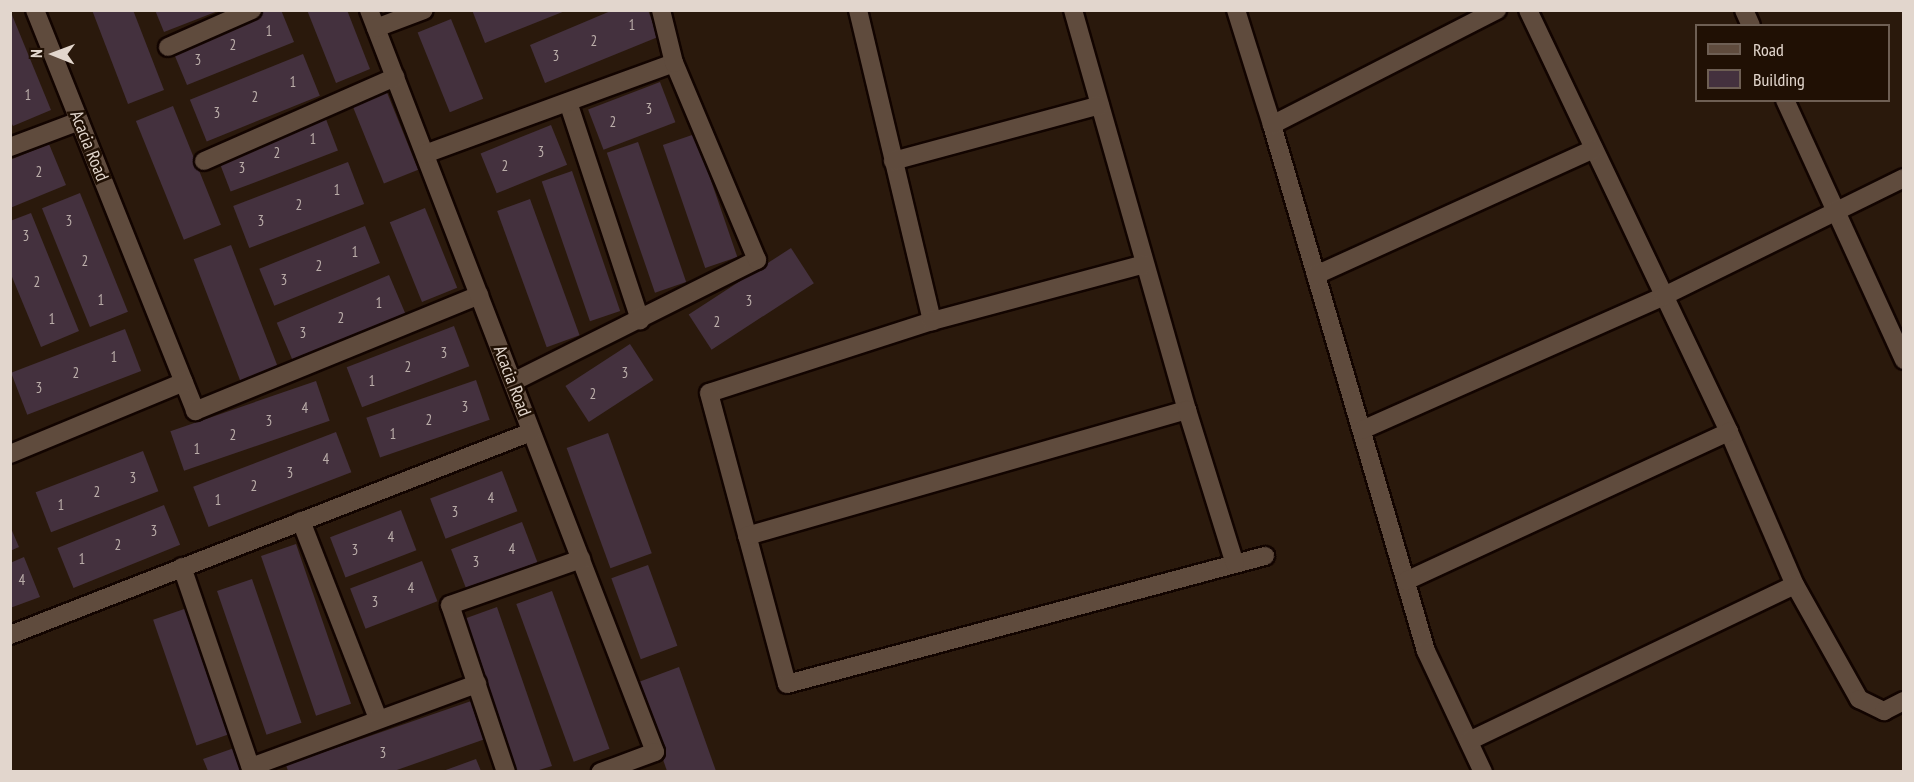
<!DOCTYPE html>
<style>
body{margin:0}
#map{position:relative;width:1914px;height:782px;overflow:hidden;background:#2a190c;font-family:"PT Sans Narrow",sans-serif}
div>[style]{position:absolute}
.building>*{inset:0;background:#44313e;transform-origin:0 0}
.roads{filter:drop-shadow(2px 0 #120400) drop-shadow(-2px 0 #120400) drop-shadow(0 2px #120400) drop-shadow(0 -2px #120400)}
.minor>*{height:18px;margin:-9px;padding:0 9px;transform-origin:9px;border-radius:9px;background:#5f4b3d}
span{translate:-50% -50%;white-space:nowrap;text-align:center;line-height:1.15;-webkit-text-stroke:5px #201004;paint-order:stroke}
.number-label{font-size:15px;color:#baada9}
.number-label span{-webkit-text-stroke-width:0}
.street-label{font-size:18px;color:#e2d6cd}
.frame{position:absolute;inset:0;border:12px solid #e2d6cd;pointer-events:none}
.legend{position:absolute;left:1695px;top:24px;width:195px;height:78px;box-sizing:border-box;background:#201004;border:2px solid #6e5f54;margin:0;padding:8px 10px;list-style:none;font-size:18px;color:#e2d6cd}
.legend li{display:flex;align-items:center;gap:12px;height:30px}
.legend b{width:30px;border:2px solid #6e5f54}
.north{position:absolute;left:24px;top:24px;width:60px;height:60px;-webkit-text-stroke:4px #201004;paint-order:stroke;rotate:271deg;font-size:16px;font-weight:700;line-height:24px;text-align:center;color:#e2d6cd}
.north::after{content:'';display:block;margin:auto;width:21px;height:27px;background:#e2d6cd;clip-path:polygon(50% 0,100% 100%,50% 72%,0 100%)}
</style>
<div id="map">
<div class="building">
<i style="clip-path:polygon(10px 10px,51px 110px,13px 126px,10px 120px)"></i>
<i style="clip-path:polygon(92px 10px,133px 10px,164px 90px,128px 104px)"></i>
<i style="clip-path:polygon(155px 10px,218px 10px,218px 11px,164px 32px)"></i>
<i style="clip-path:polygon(266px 10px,281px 10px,294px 42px,187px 85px,172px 49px)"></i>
<i style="clip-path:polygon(307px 10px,347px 10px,370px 69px,336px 83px)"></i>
<i style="clip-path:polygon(472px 10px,565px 10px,565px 11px,485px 43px)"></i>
<i style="clip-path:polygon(613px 10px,648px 10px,658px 37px,545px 83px,530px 45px)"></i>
<i style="left:451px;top:19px;width:86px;height:36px;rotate:68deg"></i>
<i style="left:303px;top:54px;width:45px;height:122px;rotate:68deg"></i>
<i style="left:660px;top:82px;width:43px;height:77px;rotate:69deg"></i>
<i style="left:386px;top:90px;width:86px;height:37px;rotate:68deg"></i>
<i style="left:173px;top:106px;width:128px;height:40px;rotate:68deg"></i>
<i style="left:324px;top:114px;width:39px;height:115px;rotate:69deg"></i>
<i style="left:551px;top:125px;width:43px;height:76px;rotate:68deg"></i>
<i style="left:695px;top:134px;width:130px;height:34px;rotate:71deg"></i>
<i style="left:638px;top:142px;width:148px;height:33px;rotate:71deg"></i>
<i style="clip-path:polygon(49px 144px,66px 185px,10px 208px,10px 160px)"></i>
<i style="left:348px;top:162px;width:45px;height:123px;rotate:69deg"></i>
<i style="left:572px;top:171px;width:148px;height:32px;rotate:71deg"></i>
<i style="left:80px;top:193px;width:128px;height:41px;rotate:68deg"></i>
<i style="left:530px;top:199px;width:145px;height:35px;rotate:70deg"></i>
<i style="left:425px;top:208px;width:86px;height:38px;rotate:68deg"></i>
<i style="clip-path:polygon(31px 213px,79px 331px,41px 347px,10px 272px,10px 221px)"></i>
<i style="left:365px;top:226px;width:40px;height:114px;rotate:68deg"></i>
<i style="left:231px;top:245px;width:134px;height:40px;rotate:69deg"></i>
<i style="left:791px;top:248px;width:42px;height:122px;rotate:57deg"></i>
<i style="left:389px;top:275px;width:44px;height:122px;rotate:67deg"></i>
<i style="left:454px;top:326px;width:43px;height:115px;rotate:69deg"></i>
<i style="left:125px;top:329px;width:45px;height:122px;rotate:69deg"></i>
<i style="left:630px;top:344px;width:43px;height:77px;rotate:57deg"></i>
<i style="left:476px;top:380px;width:42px;height:116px;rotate:71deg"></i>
<i style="left:316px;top:381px;width:42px;height:154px;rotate:71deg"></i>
<i style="left:336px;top:432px;width:43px;height:153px;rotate:69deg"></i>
<i style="left:608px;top:433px;width:128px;height:44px;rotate:70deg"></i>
<i style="left:143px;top:451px;width:43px;height:115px;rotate:69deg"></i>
<i style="left:502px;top:471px;width:43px;height:77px;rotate:69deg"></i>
<i style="left:164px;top:505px;width:43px;height:115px;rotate:68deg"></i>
<i style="left:401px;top:510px;width:43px;height:76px;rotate:69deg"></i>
<i style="left:522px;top:522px;width:43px;height:76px;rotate:69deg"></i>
<i style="clip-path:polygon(10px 526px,19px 547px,10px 551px)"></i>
<i style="left:296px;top:544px;width:169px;height:37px;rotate:71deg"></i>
<i style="clip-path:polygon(24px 557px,40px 597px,10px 608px,10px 563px)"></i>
<i style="left:422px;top:561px;width:43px;height:77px;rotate:69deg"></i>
<i style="left:648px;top:565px;width:86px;height:39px;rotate:70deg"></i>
<i style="left:252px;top:579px;width:152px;height:37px;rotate:71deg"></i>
<i style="left:552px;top:591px;width:168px;height:38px;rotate:70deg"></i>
<i style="left:190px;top:607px;width:133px;height:39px;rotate:71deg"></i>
<i style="clip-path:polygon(497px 607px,552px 766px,536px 771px,514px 771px,461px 620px)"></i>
<i style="clip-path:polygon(679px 667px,716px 771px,667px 771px,636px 683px)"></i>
<i style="clip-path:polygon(477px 699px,491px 737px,394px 771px,288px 771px,286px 765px)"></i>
<i style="clip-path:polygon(237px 747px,246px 771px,208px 771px,203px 759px)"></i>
<i style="clip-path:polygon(476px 759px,481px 771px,443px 771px)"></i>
</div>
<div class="roads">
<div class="minor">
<i style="left:35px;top:10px;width:432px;rotate:68.2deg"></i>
<i style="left:195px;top:411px;width:307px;rotate:-22.2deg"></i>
<i style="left:369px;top:10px;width:795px;rotate:68.92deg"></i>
<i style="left:655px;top:752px;width:58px;rotate:159.7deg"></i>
<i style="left:858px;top:10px;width:320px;rotate:76.6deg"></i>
<i style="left:932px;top:321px;width:234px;rotate:162.1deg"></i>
<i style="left:709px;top:393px;width:301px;rotate:75deg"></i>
<i style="left:787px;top:684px;width:495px;rotate:-15deg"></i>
<i style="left:1073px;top:10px;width:416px;rotate:74.1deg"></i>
<i style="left:1236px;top:10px;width:121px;rotate:72.6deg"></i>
<i style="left:1272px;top:125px;width:548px;rotate:73.68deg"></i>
<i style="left:1426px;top:651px;width:134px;rotate:64.8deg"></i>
<i style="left:1528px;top:10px;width:467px;rotate:64.5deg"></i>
<i style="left:1729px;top:432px;width:167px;rotate:66.7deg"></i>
<i style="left:1795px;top:585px;width:131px;rotate:60.7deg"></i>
<i style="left:1859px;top:699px;width:28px;rotate:26deg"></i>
<i style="left:1884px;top:711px;width:22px;rotate:-27deg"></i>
<i style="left:1744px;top:10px;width:17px;rotate:66deg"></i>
<i style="left:376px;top:28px;width:51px;rotate:-20.6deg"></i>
<i style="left:168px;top:47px;width:92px;rotate:-23.8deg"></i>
<i style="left:1785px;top:100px;width:286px;rotate:65.4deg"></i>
<i style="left:568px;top:102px;width:230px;rotate:71.7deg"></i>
<i style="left:1272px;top:125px;width:253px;rotate:-27.1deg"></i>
<i style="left:10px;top:147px;width:74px;rotate:-20.6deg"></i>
<i style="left:425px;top:154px;width:265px;rotate:-20.1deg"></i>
<i style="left:204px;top:161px;width:209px;rotate:-23.7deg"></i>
<i style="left:893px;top:161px;width:214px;rotate:-15.1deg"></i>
<i style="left:1316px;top:275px;width:305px;rotate:-24.4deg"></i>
<i style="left:932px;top:321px;width:220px;rotate:-15deg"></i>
<i style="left:513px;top:382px;width:273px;rotate:-26.6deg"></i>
<i style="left:757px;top:260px;width:214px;rotate:-112.8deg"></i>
<i style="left:674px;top:63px;width:55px;rotate:-103.8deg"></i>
<i style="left:1362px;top:430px;width:330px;rotate:-23.9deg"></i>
<i style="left:1664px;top:296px;width:267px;rotate:-26.2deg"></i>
<i style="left:10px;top:454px;width:188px;rotate:-22.5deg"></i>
<i style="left:301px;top:521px;width:212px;rotate:68.7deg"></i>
<i style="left:747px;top:536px;width:458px;rotate:-16deg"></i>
<i style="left:1187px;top:410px;width:161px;rotate:72.7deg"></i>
<i style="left:182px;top:567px;width:217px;rotate:71.1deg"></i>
<i style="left:1406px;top:581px;width:356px;rotate:-24.8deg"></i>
<i style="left:10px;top:635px;width:559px;rotate:-21.29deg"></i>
<i style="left:1469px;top:741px;width:361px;rotate:-25.6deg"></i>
<i style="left:251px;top:767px;width:241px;rotate:-20.2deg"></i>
<i style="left:506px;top:772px;width:176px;rotate:-108.5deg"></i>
<i style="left:450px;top:605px;width:139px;rotate:-19.3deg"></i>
</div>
</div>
<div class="number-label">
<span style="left:632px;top:25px">1</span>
<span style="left:269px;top:31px">1</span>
<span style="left:594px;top:41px">2</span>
<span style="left:233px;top:45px">2</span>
<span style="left:556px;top:56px">3</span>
<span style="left:198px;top:60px">3</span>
<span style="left:293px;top:82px">1</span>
<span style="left:28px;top:95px">1</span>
<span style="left:255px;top:97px">2</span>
<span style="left:649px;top:109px">3</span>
<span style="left:217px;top:113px">3</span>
<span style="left:613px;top:122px">2</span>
<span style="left:313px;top:139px">1</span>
<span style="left:541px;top:152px">3</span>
<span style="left:277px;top:153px">2</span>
<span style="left:505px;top:166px">2</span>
<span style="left:242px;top:168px">3</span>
<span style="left:39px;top:172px">2</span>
<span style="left:337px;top:190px">1</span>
<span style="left:299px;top:205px">2</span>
<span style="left:69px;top:221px">3</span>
<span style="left:261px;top:221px">3</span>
<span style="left:26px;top:236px">3</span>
<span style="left:355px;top:252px">1</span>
<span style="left:85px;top:261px">2</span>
<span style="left:319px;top:266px">2</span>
<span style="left:284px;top:280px">3</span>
<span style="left:37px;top:282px">2</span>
<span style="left:101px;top:300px">1</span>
<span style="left:749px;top:301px">3</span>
<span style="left:379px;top:303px">1</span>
<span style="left:341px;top:318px">2</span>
<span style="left:52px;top:319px">1</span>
<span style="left:717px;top:322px">2</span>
<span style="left:303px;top:333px">3</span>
<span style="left:444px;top:353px">3</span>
<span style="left:114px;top:357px">1</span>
<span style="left:408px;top:367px">2</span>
<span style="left:76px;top:373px">2</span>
<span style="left:625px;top:373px">3</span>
<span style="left:372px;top:381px">1</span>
<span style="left:39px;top:388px">3</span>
<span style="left:593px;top:394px">2</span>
<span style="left:465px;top:407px">3</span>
<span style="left:305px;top:408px">4</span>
<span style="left:429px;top:420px">2</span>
<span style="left:269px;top:421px">3</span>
<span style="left:393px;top:434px">1</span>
<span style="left:233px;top:435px">2</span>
<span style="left:197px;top:449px">1</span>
<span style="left:326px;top:459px">4</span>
<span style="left:290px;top:473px">3</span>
<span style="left:133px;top:478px">3</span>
<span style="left:254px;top:486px">2</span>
<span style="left:97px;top:492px">2</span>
<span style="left:491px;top:498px">4</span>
<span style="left:218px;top:500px">1</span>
<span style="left:61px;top:505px">1</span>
<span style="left:455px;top:512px">3</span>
<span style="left:154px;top:531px">3</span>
<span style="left:391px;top:537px">4</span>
<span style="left:118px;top:545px">2</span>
<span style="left:512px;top:549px">4</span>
<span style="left:355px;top:550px">3</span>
<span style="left:82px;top:559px">1</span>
<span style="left:476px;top:562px">3</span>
<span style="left:22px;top:580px">4</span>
<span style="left:411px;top:588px">4</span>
<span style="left:375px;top:602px">3</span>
<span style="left:383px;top:753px">3</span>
</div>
<div class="street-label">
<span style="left:89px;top:146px;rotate:68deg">Acacia Road</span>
<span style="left:512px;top:381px;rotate:69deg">Acacia Road</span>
</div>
<div class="frame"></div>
<ul class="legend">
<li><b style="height:8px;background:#5f4b3d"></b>Road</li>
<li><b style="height:16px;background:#44313e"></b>Building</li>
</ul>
<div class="north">N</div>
</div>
